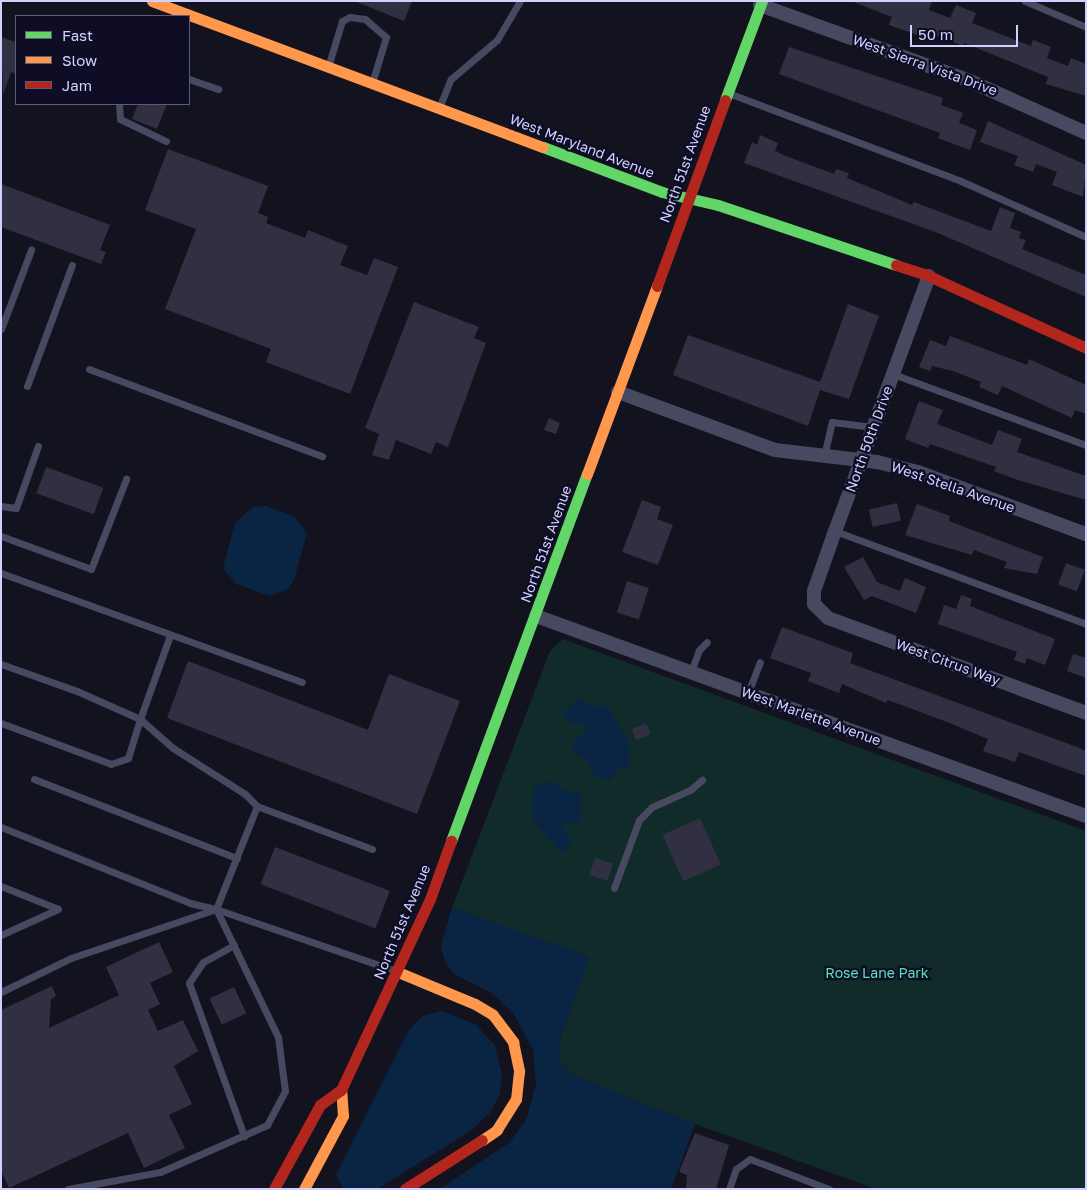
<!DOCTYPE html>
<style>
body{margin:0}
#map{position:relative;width:1087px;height:1190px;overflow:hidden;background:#13131f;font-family:"Golos Text",sans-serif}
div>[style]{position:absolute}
.green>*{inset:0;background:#102b29}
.water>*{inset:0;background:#0a2544}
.building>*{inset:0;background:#313042;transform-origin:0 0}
.lane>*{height:7px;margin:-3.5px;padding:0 3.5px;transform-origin:3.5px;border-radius:3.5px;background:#464960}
.street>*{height:14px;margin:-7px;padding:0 7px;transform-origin:7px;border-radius:7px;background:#464960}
.fast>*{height:11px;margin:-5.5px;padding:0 5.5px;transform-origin:5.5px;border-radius:5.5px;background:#63d668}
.slow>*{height:11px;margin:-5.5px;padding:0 5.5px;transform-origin:5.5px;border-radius:5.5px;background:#ff974d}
.jam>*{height:11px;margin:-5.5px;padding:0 5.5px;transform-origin:5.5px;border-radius:5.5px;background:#b3261e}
span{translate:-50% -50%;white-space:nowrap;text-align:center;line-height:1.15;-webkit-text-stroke:4.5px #0e0d25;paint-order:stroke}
.street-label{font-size:14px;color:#d1d1ff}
.park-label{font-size:14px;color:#56e6b1}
.frame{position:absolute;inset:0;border:2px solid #d1d1ff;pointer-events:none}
.legend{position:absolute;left:15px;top:15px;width:175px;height:90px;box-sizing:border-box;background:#0e0d25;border:1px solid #5c5b7c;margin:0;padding:6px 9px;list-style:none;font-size:15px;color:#d1d1ff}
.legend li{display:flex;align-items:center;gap:10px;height:25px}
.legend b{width:25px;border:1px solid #5c5b7c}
.scale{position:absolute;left:910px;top:25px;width:108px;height:22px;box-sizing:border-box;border:2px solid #d1d1ff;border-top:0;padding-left:6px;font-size:15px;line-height:18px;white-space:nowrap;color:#d1d1ff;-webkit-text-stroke:4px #0e0d25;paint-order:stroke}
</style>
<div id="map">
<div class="green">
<i style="clip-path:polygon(563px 639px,1086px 831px,1086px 1189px,876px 1189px,695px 1124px,573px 1075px,560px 1062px,559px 1042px,589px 957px,452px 908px,550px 651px)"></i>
</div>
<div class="water">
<i style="clip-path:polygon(266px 506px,294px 517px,307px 533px,294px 580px,288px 589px,270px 596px,236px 584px,223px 568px,235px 523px,253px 507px)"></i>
<i style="clip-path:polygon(582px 697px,589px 706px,608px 707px,627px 738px,630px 767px,619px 769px,610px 782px,594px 776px,586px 758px,579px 757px,572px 749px,576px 739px,585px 736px,586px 727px,576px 721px,572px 725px,563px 714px)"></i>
<i style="clip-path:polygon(551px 782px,569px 792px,581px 792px,581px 821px,560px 825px,573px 841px,562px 853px,532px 820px,533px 790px,539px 783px)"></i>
<i style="clip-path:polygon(452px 908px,590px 957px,559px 1042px,560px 1062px,573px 1075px,695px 1124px,671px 1189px,440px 1189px,509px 1143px,526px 1120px,536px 1085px,533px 1050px,514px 1014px,492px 993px,454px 974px,445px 962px,441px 946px)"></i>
<i style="clip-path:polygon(442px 1011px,475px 1024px,495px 1045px,502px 1075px,500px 1094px,490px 1113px,469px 1132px,377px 1189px,344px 1189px,336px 1175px,409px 1030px,423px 1016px)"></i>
</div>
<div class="building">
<i style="clip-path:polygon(354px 1px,412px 1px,404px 21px)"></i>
<i style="clip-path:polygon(851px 1px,932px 1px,929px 10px,950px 18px,956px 5px,976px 13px,972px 23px,1031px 46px,1033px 40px,1051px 47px,1047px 58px,1068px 66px,1071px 58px,1086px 64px,1086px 96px,1046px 84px,1048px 77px,964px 43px,963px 46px,922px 30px,920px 36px,889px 25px,892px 17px)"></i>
<i style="clip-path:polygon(1px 37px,16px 42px,16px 74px,11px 72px,3px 95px)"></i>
<i style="clip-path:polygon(789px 47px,943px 98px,941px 105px,963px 113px,959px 123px,977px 130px,970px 150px,938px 138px,940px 133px,779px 74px)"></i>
<i style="clip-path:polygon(138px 104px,167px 104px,157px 129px,132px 119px)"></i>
<i style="clip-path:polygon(988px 121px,1086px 165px,1083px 197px,1052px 185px,1057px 172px,1036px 164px,1033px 172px,1014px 165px,1018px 156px,980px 142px)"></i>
<i style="clip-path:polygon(760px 135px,778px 143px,775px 151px,786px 156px,834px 174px,836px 169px,849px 173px,847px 178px,912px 205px,914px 202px,991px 231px,1000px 207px,1015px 213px,1010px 228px,1021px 232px,1019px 238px,1026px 240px,1022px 249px,1086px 275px,1086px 297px,938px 233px,744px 163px,752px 142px,757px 145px)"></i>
<i style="clip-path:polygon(168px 149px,268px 186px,258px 213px,268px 217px,266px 223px,305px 238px,308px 230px,348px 246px,340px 265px,367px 275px,374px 258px,398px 267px,350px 394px,266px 362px,271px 349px,165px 309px,196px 229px,145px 210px)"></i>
<i style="clip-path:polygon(1px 184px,110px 225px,100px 250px,106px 252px,101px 264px,1px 227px)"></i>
<i style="clip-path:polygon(414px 302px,479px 327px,474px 338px,486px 343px,448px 447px,436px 442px,431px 454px,396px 440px,389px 460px,372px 455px,379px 434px,365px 428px)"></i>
<i style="clip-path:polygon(848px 304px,879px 316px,849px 399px,820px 390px,808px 426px,673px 375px,688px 335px,820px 382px)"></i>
<i style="clip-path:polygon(950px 336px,1027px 365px,1029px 359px,1086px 385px,1086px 414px,1075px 410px,1072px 418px,1002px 386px,998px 395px,979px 387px,981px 382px,953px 371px,932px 366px,930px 371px,919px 367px,930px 340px,946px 346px)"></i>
<i style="clip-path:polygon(919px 401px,943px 410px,937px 424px,992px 445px,998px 430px,1022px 439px,1017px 452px,1086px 476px,1086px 500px,1018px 480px,994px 471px,996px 467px,930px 444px,928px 448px,905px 439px)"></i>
<i style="clip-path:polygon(549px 418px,560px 423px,556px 434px,544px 430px)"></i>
<i style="left:46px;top:467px;width:61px;height:28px;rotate:20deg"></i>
<i style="clip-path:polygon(642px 500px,661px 507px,657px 519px,673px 525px,658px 565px,622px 552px)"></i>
<i style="left:897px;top:503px;width:18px;height:29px;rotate:77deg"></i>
<i style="clip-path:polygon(917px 504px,950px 516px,949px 521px,1043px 557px,1037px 574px,1004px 568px,1007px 562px,974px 550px,972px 555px,905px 535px)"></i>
<i style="clip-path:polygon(863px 557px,877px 582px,900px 591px,905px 578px,926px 587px,916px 613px,872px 596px,864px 600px,844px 567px)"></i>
<i style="left:1066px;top:563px;width:20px;height:23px;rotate:20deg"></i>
<i style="left:627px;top:581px;width:23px;height:33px;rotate:18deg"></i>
<i style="clip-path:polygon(961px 595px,972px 599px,970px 606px,1055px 639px,1045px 665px,1027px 658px,1025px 664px,1014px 660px,1017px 652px,938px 624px,944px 605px,956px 609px)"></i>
<i style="clip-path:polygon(782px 627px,853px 653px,850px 663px,1077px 747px,1086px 751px,1086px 776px,1019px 752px,1015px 762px,983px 751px,988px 739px,947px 722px,888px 700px,886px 703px,842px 684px,839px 693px,808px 681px,811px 673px,770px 658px)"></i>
<i style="clip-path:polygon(1073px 654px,1086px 658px,1086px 678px,1067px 671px)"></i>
<i style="clip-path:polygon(188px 661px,368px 730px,389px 674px,460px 701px,417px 814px,167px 718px)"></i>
<i style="left:646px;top:723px;width:12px;height:16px;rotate:66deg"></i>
<i style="left:700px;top:818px;width:51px;height:41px;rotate:66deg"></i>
<i style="left:275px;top:847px;width:123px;height:40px;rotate:21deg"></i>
<i style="left:595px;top:858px;width:19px;height:18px;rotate:18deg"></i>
<i style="clip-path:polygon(159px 942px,173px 972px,150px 983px,160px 1004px,148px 1010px,158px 1031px,183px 1020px,198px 1051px,174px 1066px,192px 1104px,169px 1115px,185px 1148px,144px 1168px,128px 1133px,9px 1188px,1px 1171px,1px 1010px,52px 986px,56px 996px,51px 999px,49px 1028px,119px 995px,106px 967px)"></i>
<i style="left:234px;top:987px;width:29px;height:27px;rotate:65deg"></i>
<i style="clip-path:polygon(695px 1133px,729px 1145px,716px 1189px,686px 1189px,687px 1175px,679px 1172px)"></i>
</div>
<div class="lane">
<i style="left:1025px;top:1px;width:66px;rotate:23.1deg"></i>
<i style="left:328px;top:67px;width:48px;rotate:-73.1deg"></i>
<i style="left:342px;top:21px;width:9px;rotate:-27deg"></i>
<i style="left:350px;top:17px;width:15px;rotate:8deg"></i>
<i style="left:365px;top:19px;width:28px;rotate:41deg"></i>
<i style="left:386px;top:37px;width:48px;rotate:106.9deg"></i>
<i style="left:189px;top:79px;width:31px;rotate:19deg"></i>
<i style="left:731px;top:94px;width:246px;rotate:20.7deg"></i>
<i style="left:961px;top:181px;width:137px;rotate:24.1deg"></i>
<i style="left:119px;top:104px;width:15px;rotate:86deg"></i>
<i style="left:120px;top:119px;width:51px;rotate:25.6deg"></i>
<i style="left:439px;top:108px;width:31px;rotate:-68deg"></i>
<i style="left:451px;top:79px;width:60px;rotate:-40.3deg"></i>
<i style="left:497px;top:40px;width:45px;rotate:-59.5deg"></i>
<i style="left:1px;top:329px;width:85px;rotate:-69.2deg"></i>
<i style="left:89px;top:369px;width:249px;rotate:20.5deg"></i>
<i style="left:893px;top:374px;width:206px;rotate:20.2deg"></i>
<i style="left:27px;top:386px;width:129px;rotate:-69.6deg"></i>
<i style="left:824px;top:456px;width:35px;rotate:-77deg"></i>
<i style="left:832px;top:422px;width:41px;rotate:7deg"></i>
<i style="left:1px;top:506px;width:15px;rotate:8deg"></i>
<i style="left:16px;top:508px;width:66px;rotate:-70.5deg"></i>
<i style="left:835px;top:531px;width:268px;rotate:20.3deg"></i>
<i style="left:1px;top:536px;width:96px;rotate:20.1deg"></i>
<i style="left:91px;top:569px;width:97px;rotate:-68.7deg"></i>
<i style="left:1px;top:573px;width:320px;rotate:19.9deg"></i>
<i style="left:1px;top:664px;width:81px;rotate:19.6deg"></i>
<i style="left:77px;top:691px;width:69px;rotate:24deg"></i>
<i style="left:140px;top:719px;width:89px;rotate:-70.3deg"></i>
<i style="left:691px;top:672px;width:23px;rotate:-70deg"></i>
<i style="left:699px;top:650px;width:11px;rotate:-45deg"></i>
<i style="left:748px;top:693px;width:33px;rotate:-69deg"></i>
<i style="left:1px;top:723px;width:117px;rotate:20.4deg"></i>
<i style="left:111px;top:764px;width:18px;rotate:-19deg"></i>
<i style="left:128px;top:758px;width:41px;rotate:-72.9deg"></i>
<i style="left:140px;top:719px;width:44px;rotate:41.3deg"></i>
<i style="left:173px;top:748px;width:85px;rotate:32.6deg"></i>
<i style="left:245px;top:794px;width:17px;rotate:45deg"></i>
<i style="left:34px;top:779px;width:218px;rotate:21.3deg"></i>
<i style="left:1px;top:827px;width:204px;rotate:21.9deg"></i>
<i style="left:190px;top:903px;width:26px;rotate:13deg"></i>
<i style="left:372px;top:849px;width:123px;rotate:-159.5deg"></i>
<i style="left:257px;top:806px;width:111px;rotate:111.7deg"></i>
<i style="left:216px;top:909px;width:187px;rotate:19deg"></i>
<i style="left:1px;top:886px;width:61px;rotate:22deg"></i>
<i style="left:58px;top:909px;width:63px;rotate:155.5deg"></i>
<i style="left:614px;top:888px;width:72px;rotate:-69.8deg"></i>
<i style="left:639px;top:820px;width:18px;rotate:-45deg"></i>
<i style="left:652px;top:807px;width:42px;rotate:-24.1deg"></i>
<i style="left:690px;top:790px;width:16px;rotate:-40deg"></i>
<i style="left:234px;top:945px;width:35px;rotate:151deg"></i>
<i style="left:203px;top:962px;width:25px;rotate:124deg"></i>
<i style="left:189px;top:983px;width:163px;rotate:70.2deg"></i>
<i style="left:1px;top:992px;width:78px;rotate:-25.9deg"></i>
<i style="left:71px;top:958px;width:153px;rotate:-18.7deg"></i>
<i style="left:68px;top:1189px;width:94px;rotate:-10.5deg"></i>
<i style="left:160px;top:1172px;width:117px;rotate:-23.7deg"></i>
<i style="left:267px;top:1125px;width:38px;rotate:-62deg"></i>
<i style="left:285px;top:1091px;width:54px;rotate:-97.4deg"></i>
<i style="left:278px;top:1037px;width:142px;rotate:-115.8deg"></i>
<i style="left:729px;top:1189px;width:21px;rotate:-71deg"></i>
<i style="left:736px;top:1169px;width:17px;rotate:-36deg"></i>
<i style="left:750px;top:1159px;width:85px;rotate:20.8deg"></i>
</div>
<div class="street">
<i style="left:760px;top:5px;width:223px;rotate:19.9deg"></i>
<i style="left:970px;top:81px;width:127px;rotate:24.1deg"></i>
<i style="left:929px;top:276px;width:272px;rotate:110.2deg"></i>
<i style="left:835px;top:531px;width:64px;rotate:109.3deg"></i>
<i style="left:814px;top:591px;width:13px;rotate:90deg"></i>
<i style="left:814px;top:604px;width:20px;rotate:45deg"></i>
<i style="left:828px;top:618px;width:275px;rotate:20.2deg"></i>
<i style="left:618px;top:392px;width:167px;rotate:20.3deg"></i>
<i style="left:775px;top:450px;width:103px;rotate:6.7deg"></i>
<i style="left:877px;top:462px;width:42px;rotate:13.7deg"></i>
<i style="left:918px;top:472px;width:179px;rotate:20.3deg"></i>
<i style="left:536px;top:616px;width:585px;rotate:19.98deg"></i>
</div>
<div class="fast">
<i style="left:725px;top:100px;width:106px;rotate:-69.5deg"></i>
<i style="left:543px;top:147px;width:127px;rotate:20.7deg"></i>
<i style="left:662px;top:192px;width:57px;rotate:13.1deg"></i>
<i style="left:718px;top:205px;width:188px;rotate:18.6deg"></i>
<i style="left:451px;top:841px;width:391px;rotate:-69.7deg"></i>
</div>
<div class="slow">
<i style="left:152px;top:1px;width:417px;rotate:20.5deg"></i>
<i style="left:587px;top:474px;width:201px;rotate:-69.6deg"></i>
<i style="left:398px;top:972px;width:83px;rotate:22.6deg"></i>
<i style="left:475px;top:1004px;width:21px;rotate:31deg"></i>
<i style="left:493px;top:1015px;width:34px;rotate:53deg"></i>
<i style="left:513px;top:1042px;width:30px;rotate:78deg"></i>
<i style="left:519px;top:1071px;width:28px;rotate:96deg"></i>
<i style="left:516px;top:1099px;width:36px;rotate:122deg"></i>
<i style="left:497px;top:1130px;width:18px;rotate:146deg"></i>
<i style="left:304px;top:1189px;width:83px;rotate:-61.9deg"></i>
<i style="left:343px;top:1116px;width:26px;rotate:-94deg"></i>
</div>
<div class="jam">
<i style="left:896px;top:265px;width:35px;rotate:18deg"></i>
<i style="left:929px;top:276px;width:173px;rotate:24.6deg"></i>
<i style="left:657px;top:286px;width:198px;rotate:-69.9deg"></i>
<i style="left:274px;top:1189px;width:96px;rotate:-61.3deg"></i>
<i style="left:320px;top:1105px;width:26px;rotate:-36deg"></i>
<i style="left:341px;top:1090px;width:211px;rotate:-65deg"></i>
<i style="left:430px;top:899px;width:62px;rotate:-70.1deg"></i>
<i style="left:405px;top:1189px;width:91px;rotate:-32.5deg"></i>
</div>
<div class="street-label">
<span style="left:925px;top:65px;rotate:20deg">West Sierra Vista Drive</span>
<span style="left:582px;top:146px;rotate:21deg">West Maryland Avenue</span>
<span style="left:685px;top:164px;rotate:-70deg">North 51st Avenue</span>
<span style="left:869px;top:439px;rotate:-70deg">North 50th Drive</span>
<span style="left:953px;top:487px;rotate:19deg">West Stella Avenue</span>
<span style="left:546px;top:544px;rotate:-70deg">North 51st Avenue</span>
<span style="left:948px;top:662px;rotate:20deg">West Citrus Way</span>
<span style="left:811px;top:716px;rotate:20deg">West Marlette Avenue</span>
<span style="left:402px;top:922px;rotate:-67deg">North 51st Avenue</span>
</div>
<div class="park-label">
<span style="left:877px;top:973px">Rose Lane Park</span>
</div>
<div class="frame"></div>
<ul class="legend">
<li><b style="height:6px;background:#63d668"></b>Fast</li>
<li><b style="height:6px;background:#ff974d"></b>Slow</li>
<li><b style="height:6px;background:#b3261e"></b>Jam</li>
</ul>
<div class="scale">50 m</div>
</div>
